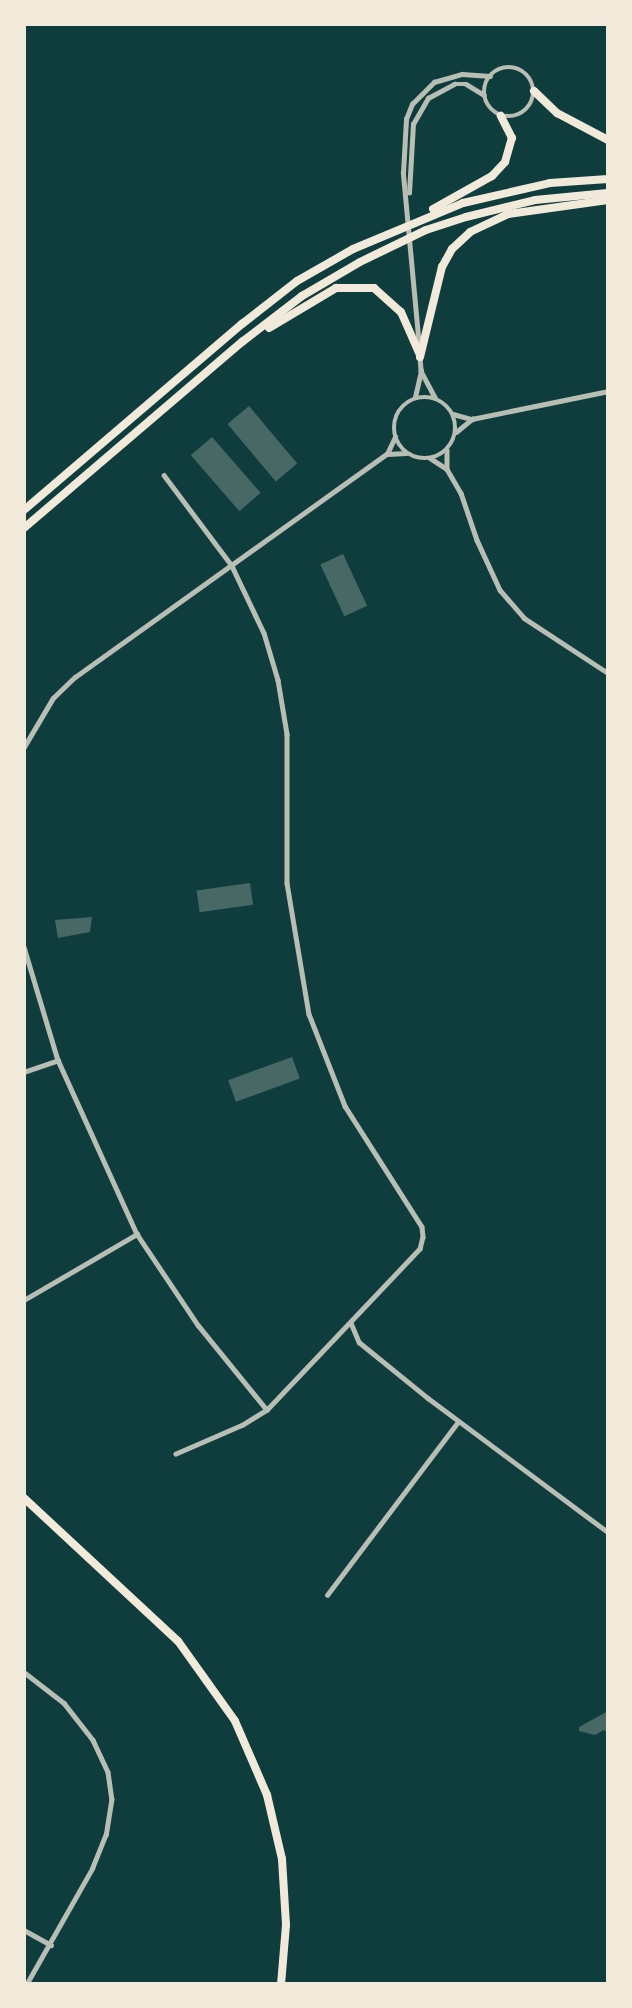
<!DOCTYPE html>
<style>
body{margin:0}
#map{position:relative;width:632px;height:2008px;overflow:hidden;background:#0f3d3e;font-family:"Source Serif 4",serif}
div>[style]{position:absolute}
.building>*{inset:0;background:#486865;transform-origin:0 0}
.minor>*{height:4.5px;margin:-2.25px;padding:0 2.25px;transform-origin:2.25px;border-radius:2.25px;background:#b8beb3}
.minor>.ring{margin:-2.25px;padding:0;box-sizing:content-box;background:none;border:4.5px solid #b8beb3;border-radius:50%}
.trunk>*{height:8px;margin:-4px;padding:0 4px;transform-origin:4px;border-radius:4px;background:#f1e9da}
span{translate:-50% -50%;white-space:nowrap;text-align:center;line-height:1.15;-webkit-text-stroke:6px #f1e9da;paint-order:stroke}
.frame{position:absolute;inset:0;border:26px solid #f1e9da;pointer-events:none}
</style>
<div id="map">
<div class="building">
<i style="left:249px;top:406px;width:75px;height:28px;rotate:50deg"></i>
<i style="left:212px;top:437px;width:74px;height:28px;rotate:49deg"></i>
<i style="left:343px;top:554px;width:57px;height:25px;rotate:65deg"></i>
<i style="left:250px;top:883px;width:22px;height:54px;rotate:82deg"></i>
<i style="clip-path:polygon(92px 917px,90px 932px,58px 938px,55px 920px)"></i>
<i style="left:292px;top:1057px;width:23px;height:68px;rotate:70deg"></i>
<i style="clip-path:polygon(608px 1711px,608px 1735px,604px 1730px,595px 1735px,579px 1731px,579px 1727px)"></i>
</div>
<div class="minor">
<i class="ring" style="left:484px;top:67px;width:45.5px;height:45.5px"></i>
<i style="left:409px;top:193px;width:69px;rotate:-86.7deg"></i>
<i style="left:413px;top:124px;width:30px;rotate:-60deg"></i>
<i style="left:428px;top:98px;width:30px;rotate:-28deg"></i>
<i style="left:454px;top:84px;width:12px"></i>
<i style="left:466px;top:84px;width:21px;rotate:31deg"></i>
<i style="left:419px;top:347px;width:175px;rotate:-95.3deg"></i>
<i style="left:403px;top:173px;width:54px;rotate:-86.8deg"></i>
<i style="left:406px;top:119px;width:16px;rotate:-68deg"></i>
<i style="left:412px;top:104px;width:31px;rotate:-45deg"></i>
<i style="left:434px;top:82px;width:29px;rotate:-16deg"></i>
<i style="left:462px;top:74px;width:28px;rotate:4deg"></i>
<i style="left:420px;top:356px;width:15px;rotate:86deg"></i>
<i style="left:421px;top:371px;width:30px;rotate:62deg"></i>
<i class="ring" style="left:394px;top:397px;width:57.5px;height:57.5px"></i>
<i style="left:415px;top:397px;width:27px;rotate:-77deg"></i>
<i style="left:453px;top:414px;width:20px;rotate:15deg"></i>
<i style="left:456px;top:432px;width:21px;rotate:-39deg"></i>
<i style="left:472px;top:419px;width:139px;rotate:-11.6deg"></i>
<i style="left:447px;top:450px;width:19px;rotate:90deg"></i>
<i style="left:447px;top:469px;width:28px;rotate:60deg"></i>
<i style="left:461px;top:493px;width:50px;rotate:71.2deg"></i>
<i style="left:477px;top:540px;width:55px;rotate:65.3deg"></i>
<i style="left:500px;top:590px;width:37px;rotate:49deg"></i>
<i style="left:524px;top:618px;width:100px;rotate:33.2deg"></i>
<i style="left:387px;top:454px;width:19px;rotate:-65deg"></i>
<i style="left:430px;top:458px;width:20px;rotate:33deg"></i>
<i style="left:164px;top:475px;width:114px;rotate:53.2deg"></i>
<i style="left:232px;top:566px;width:74px;rotate:64.5deg"></i>
<i style="left:264px;top:633px;width:49px;rotate:73.4deg"></i>
<i style="left:278px;top:680px;width:55px;rotate:80.5deg"></i>
<i style="left:287px;top:734px;width:149px;rotate:90deg"></i>
<i style="left:287px;top:883px;width:133px;rotate:80.5deg"></i>
<i style="left:309px;top:1014px;width:99px;rotate:68.6deg"></i>
<i style="left:345px;top:1106px;width:143px;rotate:57.5deg"></i>
<i style="left:422px;top:1227px;width:10px;rotate:84deg"></i>
<i style="left:423px;top:1237px;width:12px;rotate:104deg"></i>
<i style="left:420px;top:1249px;width:222px;rotate:133.5deg"></i>
<i style="left:267px;top:1410px;width:28px;rotate:148deg"></i>
<i style="left:243px;top:1425px;width:73px;rotate:156.6deg"></i>
<i style="left:24px;top:747px;width:57px;rotate:-59.4deg"></i>
<i style="left:53px;top:698px;width:30px;rotate:-44deg"></i>
<i style="left:75px;top:677px;width:384px;rotate:-35.6deg"></i>
<i style="left:387px;top:454px;width:19px;rotate:-3deg"></i>
<i style="left:24px;top:947px;width:118px;rotate:73.3deg"></i>
<i style="left:58px;top:1060px;width:191px;rotate:65.6deg"></i>
<i style="left:137px;top:1234px;width:110px;rotate:56.2deg"></i>
<i style="left:198px;top:1325px;width:109px;rotate:50.9deg"></i>
<i style="left:24px;top:1072px;width:36px;rotate:-19deg"></i>
<i style="left:24px;top:1300px;width:131px;rotate:-30.3deg"></i>
<i style="left:351px;top:1323px;width:21px;rotate:67deg"></i>
<i style="left:359px;top:1342px;width:89px;rotate:39.1deg"></i>
<i style="left:428px;top:1398px;width:224px;rotate:36.7deg"></i>
<i style="left:327px;top:1595px;width:217px;rotate:-52.9deg"></i>
<i style="left:24px;top:1672px;width:51px;rotate:37.8deg"></i>
<i style="left:64px;top:1703px;width:47px;rotate:51.9deg"></i>
<i style="left:93px;top:1740px;width:35px;rotate:65deg"></i>
<i style="left:108px;top:1772px;width:27px;rotate:82deg"></i>
<i style="left:112px;top:1799px;width:36px;rotate:99deg"></i>
<i style="left:106px;top:1835px;width:35px;rotate:112deg"></i>
<i style="left:93px;top:1868px;width:133px;rotate:119.6deg"></i>
<i style="left:24px;top:1930px;width:31px;rotate:29deg"></i>
</div>
<div class="trunk">
<i style="left:534px;top:91px;width:32px;rotate:44deg"></i>
<i style="left:557px;top:113px;width:58px;rotate:27.9deg"></i>
<i style="left:433px;top:209px;width:68px;rotate:-29.2deg"></i>
<i style="left:492px;top:176px;width:19px;rotate:-47deg"></i>
<i style="left:505px;top:162px;width:25px;rotate:-74deg"></i>
<i style="left:512px;top:138px;width:25px;rotate:-117deg"></i>
<i style="left:269px;top:328px;width:78px;rotate:-30.8deg"></i>
<i style="left:336px;top:288px;width:38px"></i>
<i style="left:374px;top:288px;width:36px;rotate:42deg"></i>
<i style="left:401px;top:312px;width:47px;rotate:66.2deg"></i>
<i style="left:420px;top:357px;width:93px;rotate:-76.3deg"></i>
<i style="left:442px;top:267px;width:21px;rotate:-61deg"></i>
<i style="left:452px;top:249px;width:25px;rotate:-43deg"></i>
<i style="left:470px;top:232px;width:42px;rotate:-25.3deg"></i>
<i style="left:508px;top:214px;width:101px;rotate:-8deg"></i>
<i style="left:24px;top:510px;width:287px;rotate:-40.5deg"></i>
<i style="left:242px;top:324px;width:70px;rotate:-38deg"></i>
<i style="left:297px;top:281px;width:64px;rotate:-29.7deg"></i>
<i style="left:353px;top:249px;width:119px;rotate:-22.7deg"></i>
<i style="left:463px;top:203px;width:89px;rotate:-12.9deg"></i>
<i style="left:550px;top:183px;width:58px;rotate:-3.9deg"></i>
<i style="left:24px;top:528px;width:287px;rotate:-40.5deg"></i>
<i style="left:242px;top:342px;width:76px;rotate:-37.5deg"></i>
<i style="left:302px;top:296px;width:67px;rotate:-30.4deg"></i>
<i style="left:360px;top:262px;width:73px;rotate:-25.9deg"></i>
<i style="left:426px;top:230px;width:42px;rotate:-18deg"></i>
<i style="left:466px;top:217px;width:71px;rotate:-13.8deg"></i>
<i style="left:535px;top:200px;width:73px;rotate:-5.5deg"></i>
<i style="left:24px;top:1498px;width:210px;rotate:42.9deg"></i>
<i style="left:178px;top:1641px;width:98px;rotate:54.5deg"></i>
<i style="left:235px;top:1721px;width:81px;rotate:66.6deg"></i>
<i style="left:267px;top:1795px;width:66px;rotate:76.8deg"></i>
<i style="left:282px;top:1859px;width:66px;rotate:86.5deg"></i>
<i style="left:286px;top:1925px;width:59px;rotate:94.8deg"></i>
</div>
<div class="frame"></div>
</div>
